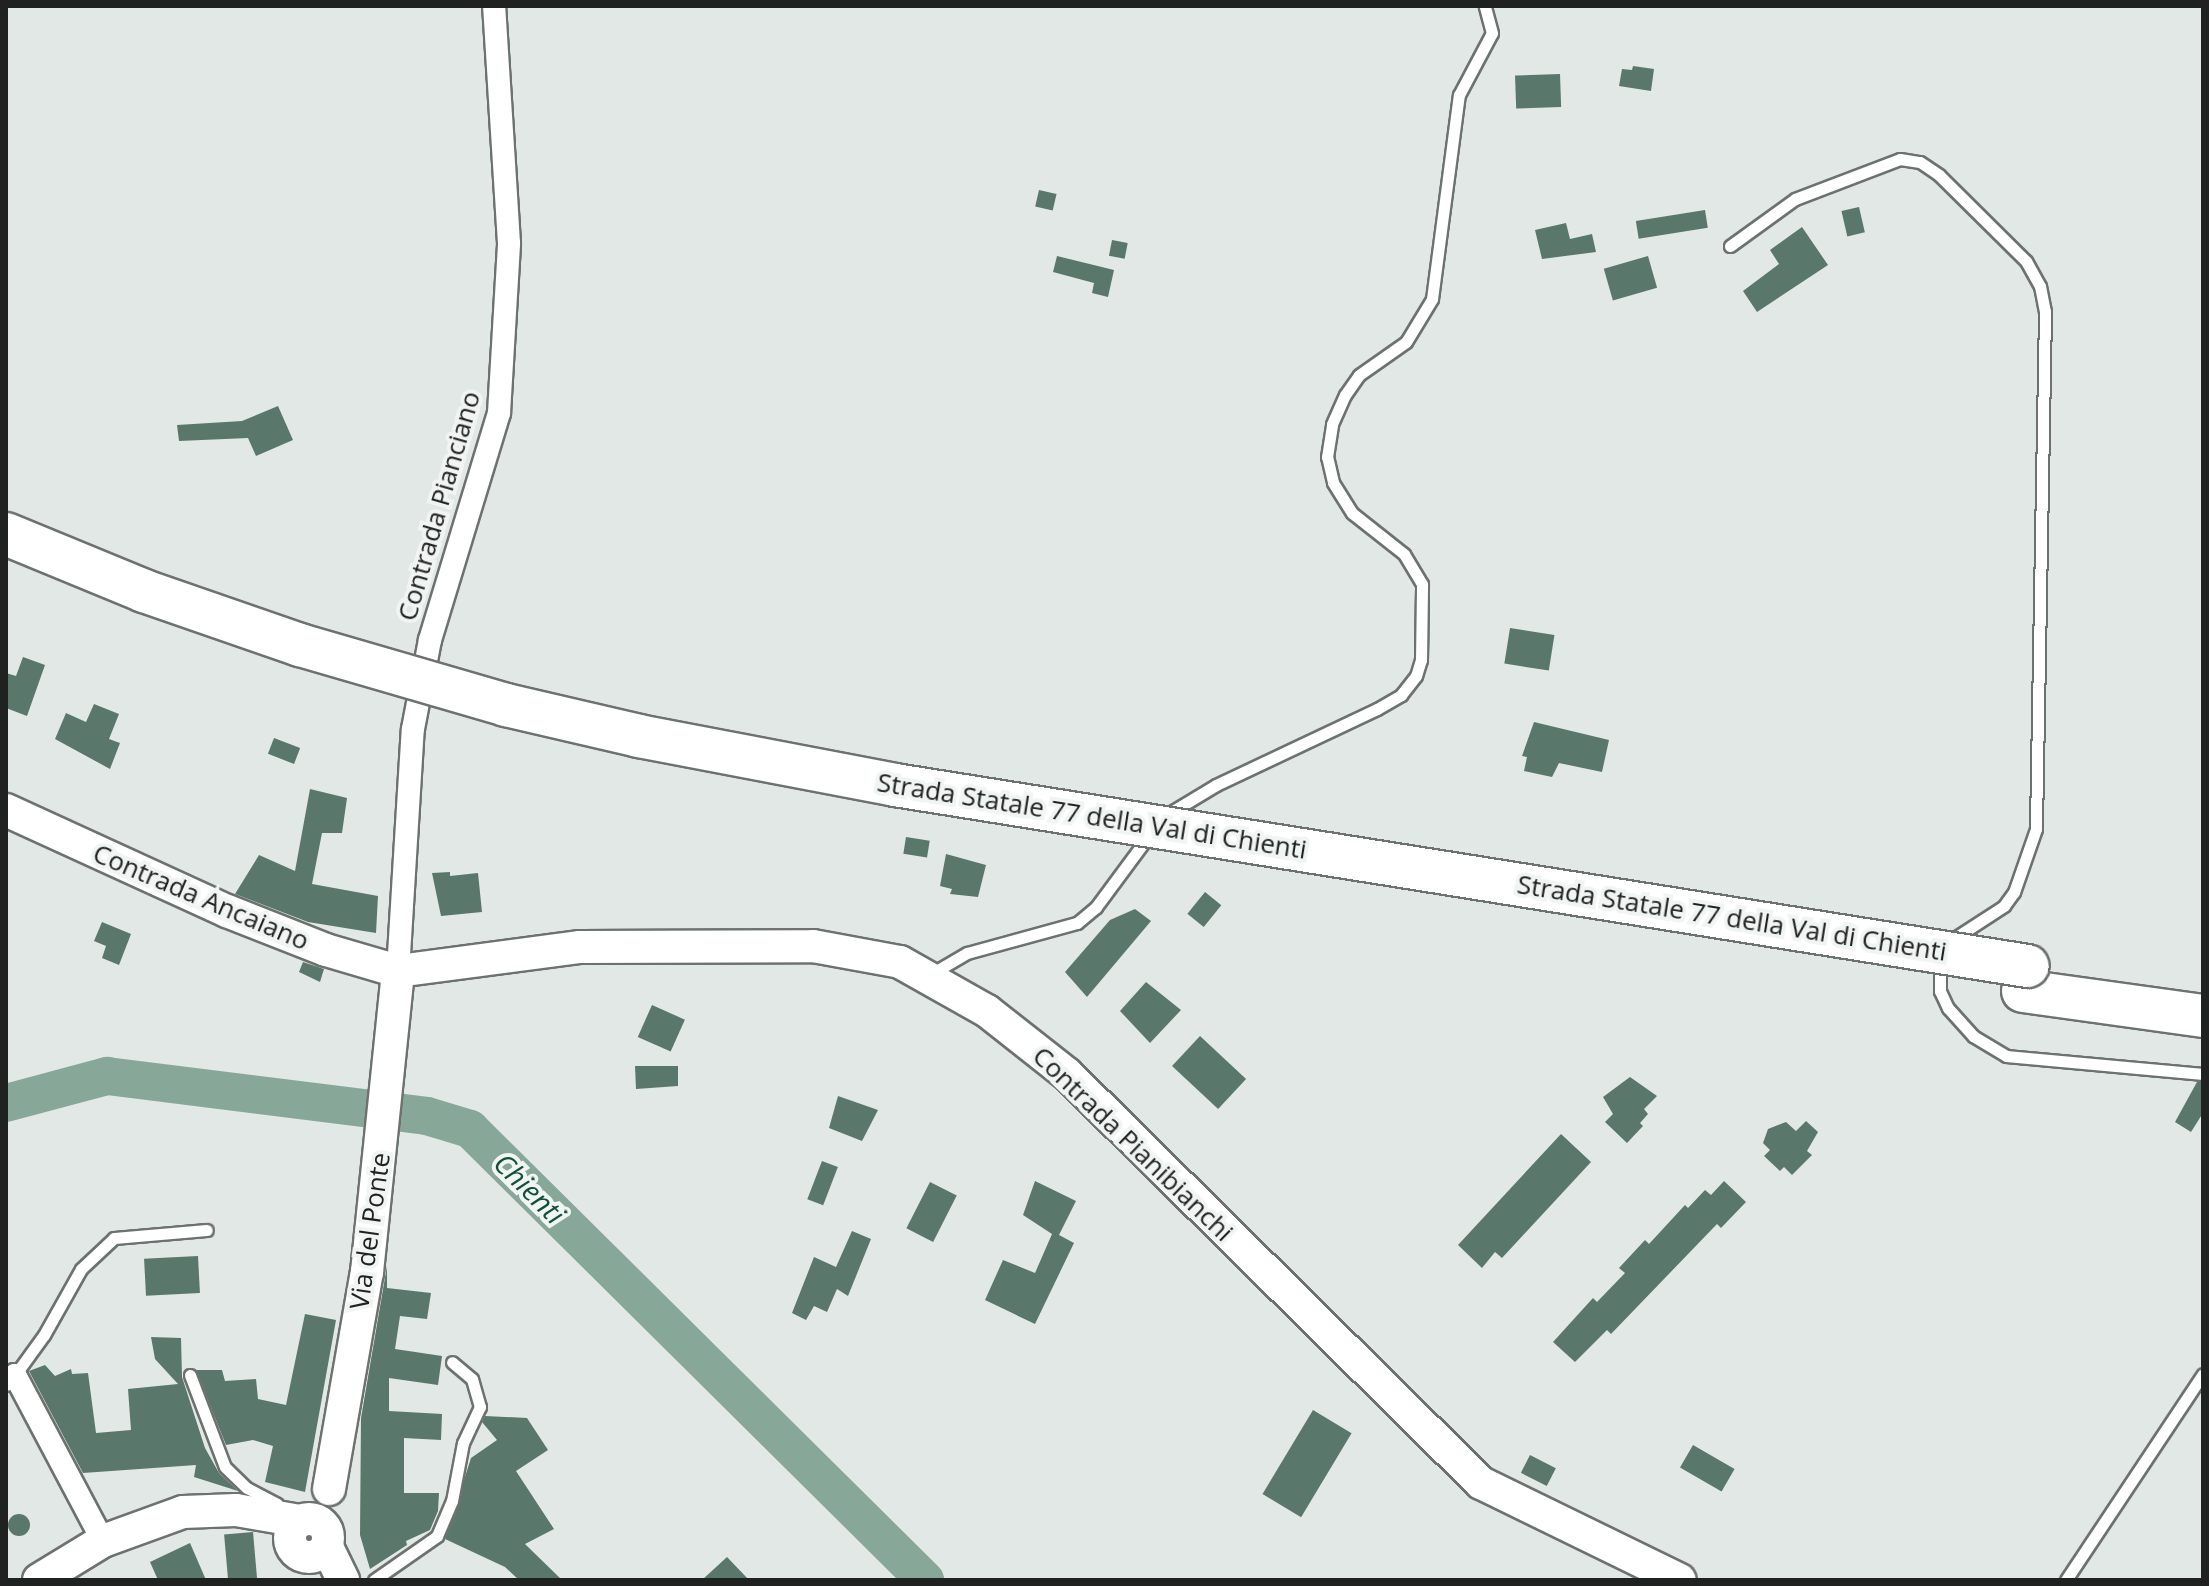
<!DOCTYPE html>
<style>
body{margin:0}
#map{position:relative;width:2209px;height:1586px;overflow:hidden;background:#e2e8e5;font-family:"Open Sans",sans-serif}
div>[style]{position:absolute}
.river>*{height:38px;margin:-19px;padding:0 19px;transform-origin:19px;border-radius:19px;background:#87a799}
.building>*{inset:0;background:#59786b;transform-origin:0 0}
.round{border-radius:50%}
.roads{filter:drop-shadow(2px 0 #6d726f) drop-shadow(-2px 0 #6d726f) drop-shadow(0 2px #6d726f) drop-shadow(0 -2px #6d726f)}
.lane>*{height:11px;margin:-5.5px;padding:0 5.5px;transform-origin:5.5px;border-radius:5.5px;background:#fff}
.street>*{height:22px;margin:-11px;padding:0 11px;transform-origin:11px;border-radius:11px;background:#fff}
.secondary>*{height:32px;margin:-16px;padding:0 16px;transform-origin:16px;border-radius:16px;background:#fff}
.secondary>.ring{margin:-16px;padding:0;box-sizing:content-box;background:none;border:32px solid #fff;border-radius:50%}
.highway>*{height:42px;margin:-21px;padding:0 21px;transform-origin:21px;border-radius:21px;background:#fff}
.bridges{filter:drop-shadow(2px 0 #6d726f) drop-shadow(-2px 0 #6d726f) drop-shadow(0 2px #6d726f) drop-shadow(0 -2px #6d726f)}
.highway-bridge>*{height:42px;margin:-21px;padding:0 21px;transform-origin:21px;border-radius:21px;background:#fff}
span{translate:-50% -50%;white-space:nowrap;text-align:center;line-height:1.15;-webkit-text-stroke:8px #f0f5f3;paint-order:stroke}
.street-label{font-size:26px;color:#202221}
.water-label{font-size:28px;color:#12503b;font-style:italic}
.frame{position:absolute;inset:0;border:8px solid #202221;pointer-events:none}
</style>
<div id="map">
<div class="river">
<i style="left:6px;top:1103px;width:105px;rotate:-15deg"></i>
<i style="left:107px;top:1076px;width:322px;rotate:7.1deg"></i>
<i style="left:427px;top:1116px;width:45px;rotate:16.8deg"></i>
<i style="left:470px;top:1129px;width:641px;rotate:44.75deg"></i>
</div>
<div class="building">
<i style="clip-path:polygon(1633px 66px,1654px 69px,1651px 91px,1619px 86px,1622px 69px,1632px 70px)"></i>
<i style="left:1560px;top:74px;width:33px;height:45px;rotate:88deg"></i>
<i style="left:1039px;top:190px;width:18px;height:17px;rotate:13deg"></i>
<i style="left:1859px;top:207px;width:26px;height:18px;rotate:77deg"></i>
<i style="left:1705px;top:210px;width:18px;height:70px;rotate:81deg"></i>
<i style="clip-path:polygon(1566px 223px,1570px 239px,1592px 234px,1596px 252px,1542px 259px,1535px 230px)"></i>
<i style="clip-path:polygon(1802px 227px,1828px 265px,1757px 312px,1743px 291px,1779px 264px,1770px 250px)"></i>
<i style="left:1112px;top:240px;width:16px;height:16px;rotate:11deg"></i>
<i style="clip-path:polygon(1057px 256px,1114px 270px,1108px 297px,1092px 293px,1094px 283px,1053px 272px)"></i>
<i style="left:1648px;top:256px;width:33px;height:46px;rotate:74deg"></i>
<i style="clip-path:polygon(278px 406px,293px 440px,256px 456px,248px 438px,179px 441px,177px 425px,242px 421px)"></i>
<i style="left:1510px;top:628px;width:45px;height:36px;rotate:9deg"></i>
<i style="clip-path:polygon(23px 657px,45px 665px,27px 716px,6px 708px,6px 673px,16px 676px)"></i>
<i style="clip-path:polygon(94px 704px,119px 714px,109px 739px,120px 743px,110px 769px,55px 739px,66px 713px,86px 722px)"></i>
<i style="clip-path:polygon(1534px 722px,1609px 740px,1602px 772px,1559px 763px,1552px 777px,1524px 771px,1527px 757px,1522px 756px)"></i>
<i style="left:274px;top:738px;width:28px;height:17px;rotate:21deg"></i>
<i style="clip-path:polygon(310px 789px,347px 798px,342px 833px,322px 833px,312px 884px,378px 896px,376px 933px,308px 922px,235px 894px,259px 855px,295px 871px)"></i>
<i style="left:906px;top:837px;width:24px;height:17px;rotate:9deg"></i>
<i style="clip-path:polygon(946px 854px,986px 865px,978px 897px,950px 894px,952px 889px,940px 886px)"></i>
<i style="clip-path:polygon(450px 872px,450px 876px,478px 873px,482px 912px,441px 916px,432px 873px)"></i>
<i style="left:1205px;top:892px;width:21px;height:28px;rotate:39deg"></i>
<i style="clip-path:polygon(1135px 909px,1151px 921px,1087px 997px,1065px 972px,1110px 920px)"></i>
<i style="clip-path:polygon(102px 922px,131px 934px,119px 965px,102px 958px,106px 946px,94px 941px)"></i>
<i style="clip-path:polygon(303px 962px,324px 969px,320px 982px,299px 972px)"></i>
<i style="clip-path:polygon(1146px 982px,1181px 1010px,1150px 1043px,1120px 1011px)"></i>
<i style="left:652px;top:1005px;width:36px;height:35px;rotate:24deg"></i>
<i style="left:1200px;top:1036px;width:63px;height:41px;rotate:43deg"></i>
<i style="clip-path:polygon(635px 1066px,678px 1066px,678px 1086px,636px 1089px)"></i>
<i style="clip-path:polygon(1630px 1077px,1657px 1096px,1644px 1109px,1648px 1114px,1640px 1123px,1643px 1126px,1627px 1143px,1605px 1122px,1613px 1114px,1603px 1097px)"></i>
<i style="clip-path:polygon(2197px 1082px,2203px 1082px,2203px 1113px,2191px 1132px,2175px 1122px)"></i>
<i style="clip-path:polygon(838px 1096px,878px 1110px,862px 1141px,829px 1128px)"></i>
<i style="clip-path:polygon(1806px 1121px,1818px 1132px,1807px 1151px,1812px 1155px,1792px 1175px,1784px 1167px,1780px 1171px,1764px 1156px,1770px 1150px,1763px 1143px,1768px 1129px,1786px 1122px,1796px 1131px)"></i>
<i style="clip-path:polygon(1561px 1134px,1591px 1162px,1502px 1258px,1495px 1252px,1482px 1268px,1458px 1245px)"></i>
<i style="left:822px;top:1161px;width:17px;height:41px;rotate:21deg"></i>
<i style="clip-path:polygon(1035px 1181px,1076px 1201px,1059px 1235px,1074px 1243px,1035px 1324px,985px 1300px,1003px 1260px,1035px 1273px,1052px 1234px,1023px 1215px)"></i>
<i style="clip-path:polygon(1724px 1181px,1746px 1202px,1721px 1228px,1717px 1224px,1611px 1334px,1607px 1330px,1575px 1362px,1553px 1342px,1593px 1298px,1597px 1302px,1625px 1273px,1619px 1268px,1645px 1240px,1649px 1244px,1685px 1205px,1688px 1208px,1705px 1190px,1711px 1195px)"></i>
<i style="left:930px;top:1182px;width:30px;height:52px;rotate:27deg"></i>
<i style="clip-path:polygon(852px 1231px,871px 1239px,848px 1296px,837px 1289px,827px 1312px,814px 1306px,806px 1320px,792px 1313px,814px 1257px,836px 1267px)"></i>
<i style="left:198px;top:1256px;width:37px;height:54px;rotate:87deg"></i>
<i style="clip-path:polygon(387px 1266px,387px 1288px,431px 1293px,427px 1319px,400px 1316px,395px 1349px,442px 1356px,438px 1385px,389px 1378px,389px 1411px,442px 1414px,441px 1440px,404px 1438px,404px 1493px,439px 1493px,438px 1511px,430px 1530px,406px 1541px,407px 1545px,370px 1569px,360px 1535px,361px 1418px)"></i>
<i style="clip-path:polygon(305px 1314px,336px 1320px,305px 1492px,265px 1482px,273px 1446px,253px 1440px,226px 1445px,196px 1370px,222px 1370px,225px 1381px,256px 1379px,258px 1399px,286px 1405px)"></i>
<i style="clip-path:polygon(151px 1337px,181px 1338px,182px 1377px,205px 1448px,219px 1473px,238px 1491px,194px 1477px,196px 1465px,83px 1473px,29px 1371px,45px 1365px,55px 1376px,71px 1369px,72px 1374px,88px 1373px,96px 1433px,131px 1430px,128px 1389px,178px 1384px,155px 1359px)"></i>
<i style="left:1313px;top:1410px;width:45px;height:98px;rotate:31deg"></i>
<i style="clip-path:polygon(485px 1416px,527px 1418px,548px 1450px,516px 1471px,554px 1529px,525px 1544px,562px 1580px,519px 1580px,505px 1567px,445px 1539px,471px 1458px,497px 1440px,482px 1422px)"></i>
<i style="left:1693px;top:1445px;width:48px;height:26px;rotate:30deg"></i>
<i style="left:1530px;top:1455px;width:29px;height:20px;rotate:27deg"></i>
<i class="round" style="left:8px;top:1514px;width:22px;height:22px"></i>
<i style="left:253px;top:1532px;width:48px;height:29px;rotate:85deg"></i>
<i style="clip-path:polygon(190px 1543px,206px 1580px,158px 1580px,150px 1562px)"></i>
<i style="clip-path:polygon(727px 1557px,749px 1580px,702px 1580px)"></i>
</div>
<div class="roads">
<div class="lane">
<i style="left:1730px;top:246px;width:80px;rotate:-35.9deg"></i>
<i style="left:1795px;top:199px;width:112px;rotate:-20.9deg"></i>
<i style="left:1900px;top:159px;width:20px;rotate:9deg"></i>
<i style="left:1920px;top:162px;width:23px;rotate:34deg"></i>
<i style="left:1939px;top:175px;width:122px;rotate:44.7deg"></i>
<i style="left:2026px;top:261px;width:29px;rotate:61deg"></i>
<i style="left:2040px;top:286px;width:25px;rotate:79deg"></i>
<i style="left:2045px;top:311px;width:518px;rotate:91deg"></i>
<i style="left:2036px;top:829px;width:67px;rotate:109.2deg"></i>
<i style="left:2014px;top:892px;width:17px;rotate:126deg"></i>
<i style="left:2004px;top:906px;width:64px;rotate:147.1deg"></i>
<i style="left:1163px;top:817px;width:62px;rotate:-31.1deg"></i>
<i style="left:1216px;top:785px;width:178px;rotate:-25.3deg"></i>
<i style="left:1377px;top:709px;width:28px;rotate:-30deg"></i>
<i style="left:1401px;top:695px;width:24px;rotate:-52deg"></i>
<i style="left:1416px;top:676px;width:17px;rotate:-73deg"></i>
<i style="left:1421px;top:660px;width:76px;rotate:-89.2deg"></i>
<i style="left:1422px;top:584px;width:35px;rotate:-121deg"></i>
<i style="left:1404px;top:554px;width:66px;rotate:-141.7deg"></i>
<i style="left:1352px;top:513px;width:36px;rotate:-122deg"></i>
<i style="left:1333px;top:482px;width:26px;rotate:-103deg"></i>
<i style="left:1327px;top:457px;width:33px;rotate:-81deg"></i>
<i style="left:1332px;top:424px;width:32px;rotate:-66deg"></i>
<i style="left:1345px;top:395px;width:24px;rotate:-55deg"></i>
<i style="left:1359px;top:375px;width:57px;rotate:-35.1deg"></i>
<i style="left:1406px;top:342px;width:50px;rotate:-58.8deg"></i>
<i style="left:1432px;top:299px;width:206px;rotate:-82.5deg"></i>
<i style="left:1459px;top:95px;width:70px;rotate:-62deg"></i>
<i style="left:1492px;top:33px;width:28px;rotate:-105deg"></i>
<i style="left:1940px;top:958px;width:33px;rotate:90deg"></i>
<i style="left:1940px;top:991px;width:19px;rotate:65deg"></i>
<i style="left:1948px;top:1008px;width:38px;rotate:48deg"></i>
<i style="left:1973px;top:1036px;width:39px;rotate:31deg"></i>
<i style="left:2006px;top:1056px;width:198px;rotate:5.2deg"></i>
<i style="left:931px;top:974px;width:42px;rotate:-30.3deg"></i>
<i style="left:967px;top:953px;width:114px;rotate:-15.3deg"></i>
<i style="left:1077px;top:923px;width:25px;rotate:-40deg"></i>
<i style="left:1096px;top:907px;width:91px;rotate:-53.5deg"></i>
<i style="left:15px;top:1375px;width:49px;rotate:-54.1deg"></i>
<i style="left:44px;top:1335px;width:76px;rotate:-60.7deg"></i>
<i style="left:81px;top:1269px;width:45px;rotate:-43.2deg"></i>
<i style="left:114px;top:1238px;width:93px;rotate:-4.9deg"></i>
<i style="left:190px;top:1375px;width:98px;rotate:69.2deg"></i>
<i style="left:225px;top:1467px;width:30px;rotate:44deg"></i>
<i style="left:247px;top:1488px;width:34px;rotate:28deg"></i>
<i style="left:374px;top:1580px;width:77px;rotate:-34.9deg"></i>
<i style="left:437px;top:1536px;width:38px;rotate:-67deg"></i>
<i style="left:452px;top:1501px;width:59px;rotate:-79.3deg"></i>
<i style="left:463px;top:1443px;width:40px;rotate:-65deg"></i>
<i style="left:480px;top:1407px;width:29px;rotate:-106deg"></i>
<i style="left:472px;top:1379px;width:26px;rotate:-140deg"></i>
<i style="left:2066px;top:1580px;width:247px;rotate:-56.4deg"></i>
</div>
<div class="street">
<i style="left:398px;top:971px;width:242px;rotate:-86.5deg"></i>
<i style="left:413px;top:729px;width:91px;rotate:-79.2deg"></i>
<i style="left:430px;top:640px;width:237px;rotate:-73.1deg"></i>
<i style="left:499px;top:413px;width:170px;rotate:-86.6deg"></i>
<i style="left:509px;top:243px;width:237px;rotate:-93.6deg"></i>
<i style="left:6px;top:1380px;width:10px;rotate:-29deg"></i>
<i style="left:15px;top:1375px;width:188px;rotate:62.1deg"></i>
</div>
<div class="secondary">
<i style="left:6px;top:810px;width:243px;rotate:24.6deg"></i>
<i style="left:227px;top:911px;width:106px;rotate:21.5deg"></i>
<i style="left:326px;top:950px;width:75px;rotate:16.3deg"></i>
<i style="left:398px;top:971px;width:184px;rotate:-7.5deg"></i>
<i style="left:580px;top:947px;width:233px;rotate:-0.2deg"></i>
<i style="left:813px;top:946px;width:88px;rotate:10.4deg"></i>
<i style="left:900px;top:962px;width:100px;rotate:29.4deg"></i>
<i style="left:987px;top:1011px;width:102px;rotate:38.2deg"></i>
<i style="left:1067px;top:1074px;width:582px;rotate:44.65deg"></i>
<i style="left:1481px;top:1483px;width:221px;rotate:26deg"></i>
<i style="left:329px;top:1489px;width:220px;rotate:-80.1deg"></i>
<i style="left:367px;top:1272px;width:303px;rotate:-84.1deg"></i>
<i class="ring" style="left:290px;top:1519px;width:6px;height:6px"></i>
<i style="left:327px;top:1547px;width:37px;rotate:64deg"></i>
<i style="left:39px;top:1580px;width:75px;rotate:-31.4deg"></i>
<i style="left:103px;top:1541px;width:85px;rotate:-19.9deg"></i>
<i style="left:183px;top:1512px;width:53px;rotate:-2.2deg"></i>
<i style="left:236px;top:1510px;width:65px;rotate:9.8deg"></i>
</div>
<div class="highway">
<i style="left:2023px;top:991px;width:182px;rotate:7.9deg"></i>
</div>
</div>
<div class="bridges">
<div class="highway-bridge">
<i style="left:6px;top:534px;width:149px;rotate:22.4deg"></i>
<i style="left:144px;top:591px;width:165px;rotate:19.1deg"></i>
<i style="left:300px;top:645px;width:215px;rotate:16.2deg"></i>
<i style="left:506px;top:705px;width:137px;rotate:13.1deg"></i>
<i style="left:639px;top:736px;width:261px;rotate:10.8deg"></i>
<i style="left:895px;top:785px;width:1147px;rotate:9.08deg"></i>
</div>
</div>
<div class="street-label">
<span style="left:439px;top:506px;rotate:-74deg">Contrada Pianciano</span>
<span style="left:1092px;top:816px;rotate:9deg">Strada Statale 77 della Val di Chienti</span>
<span style="left:201px;top:897px;rotate:23deg">Contrada Ancaiano</span>
<span style="left:1732px;top:918px;rotate:9deg">Strada Statale 77 della Val di Chienti</span>
<span style="left:1133px;top:1144px;rotate:44deg">Contrada Pianibianchi</span>
<span style="left:370px;top:1231px;rotate:-82deg">Via del Ponte</span>
</div>
<div class="water-label">
<span style="left:530px;top:1188px;rotate:45deg">Chienti</span>
</div>
<div class="frame"></div>
</div>
